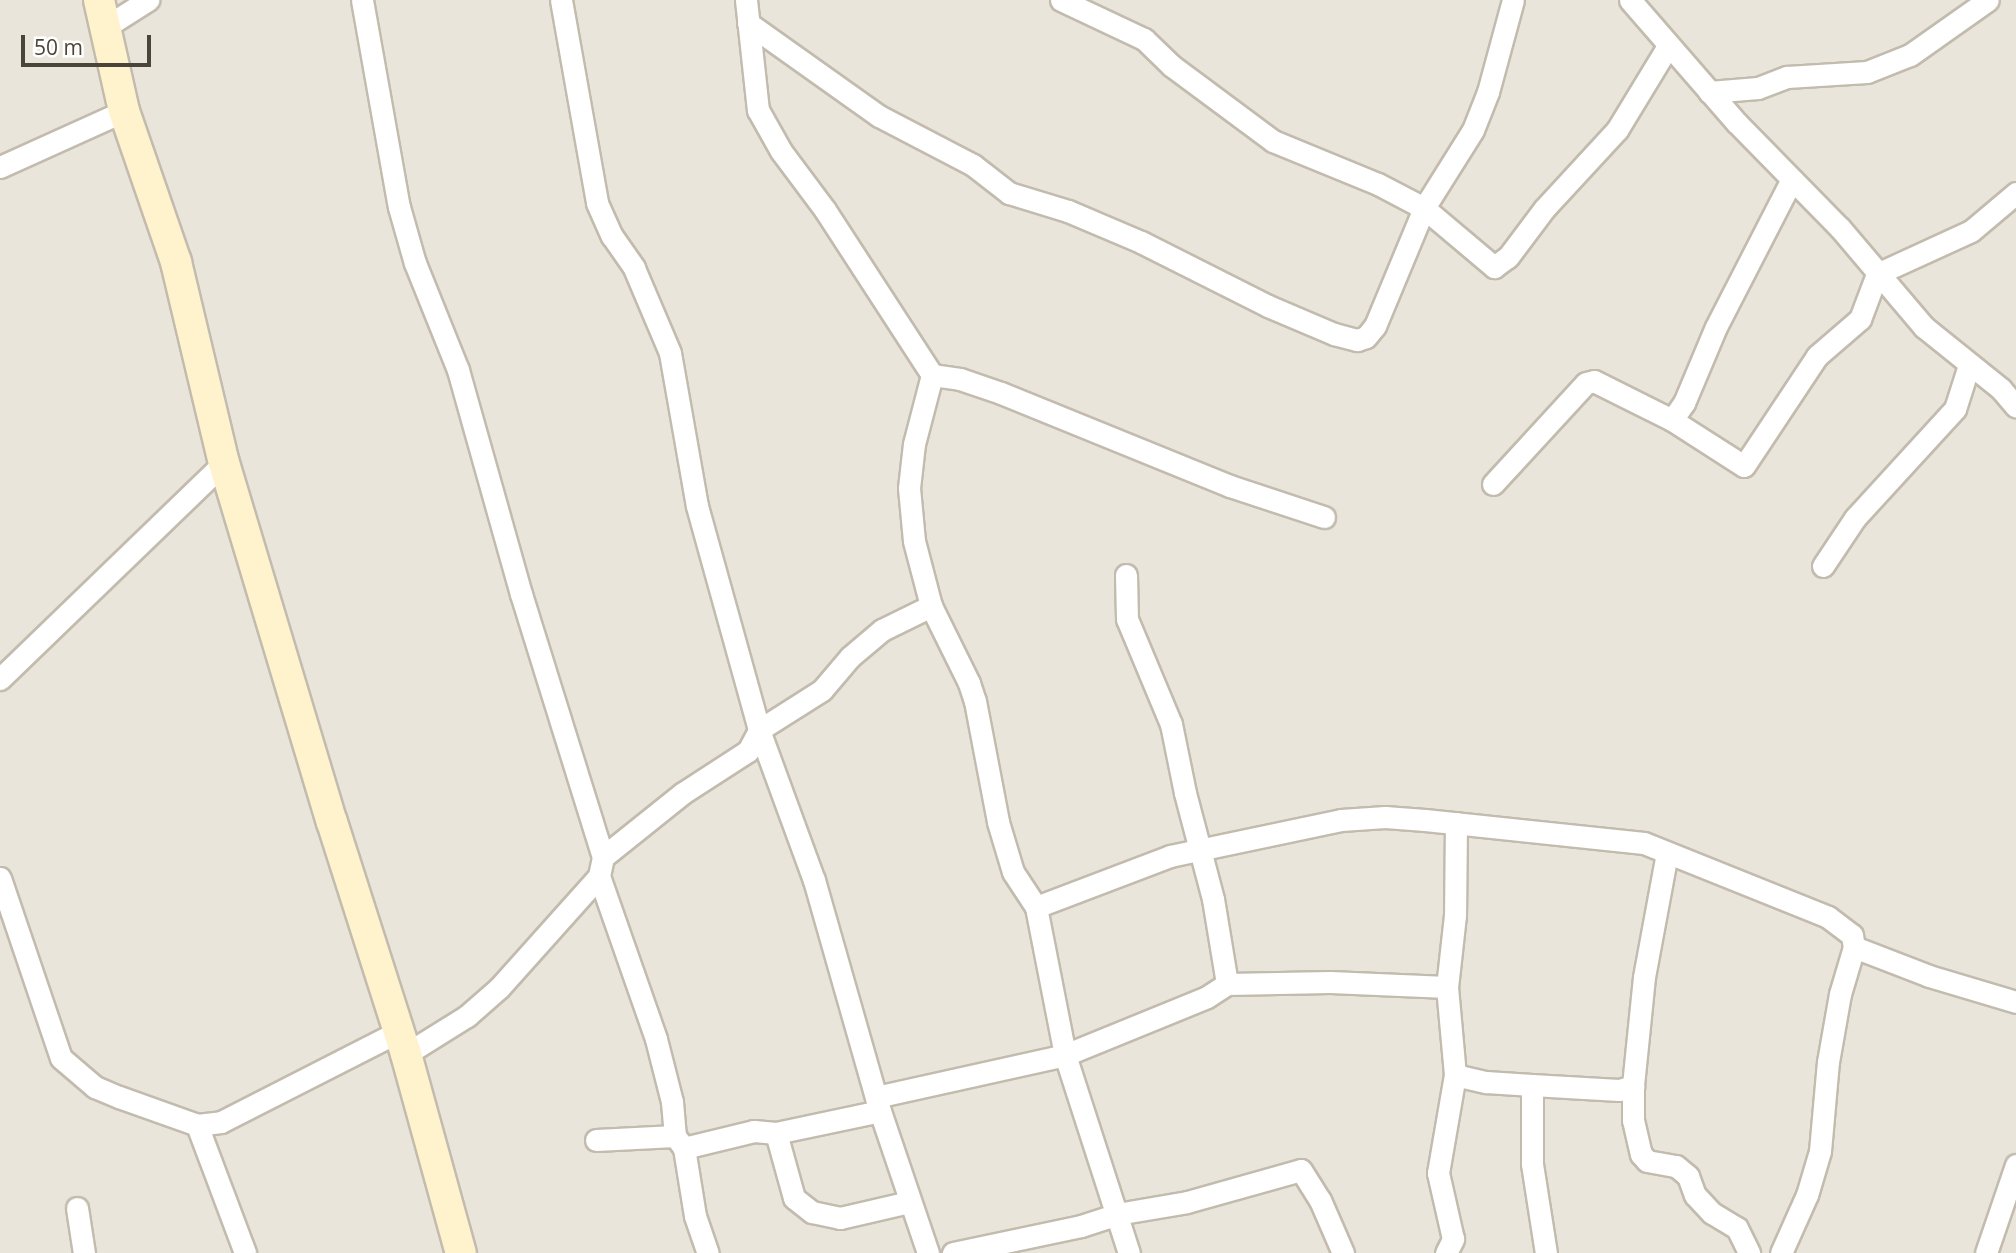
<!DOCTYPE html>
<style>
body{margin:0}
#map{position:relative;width:2016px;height:1253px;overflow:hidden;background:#f6f3ec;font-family:"Open Sans",sans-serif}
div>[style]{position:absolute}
.residential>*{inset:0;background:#eae5da;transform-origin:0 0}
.roads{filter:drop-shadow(2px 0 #c2bbae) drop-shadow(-2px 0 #c2bbae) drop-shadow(0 2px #c2bbae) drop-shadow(0 -2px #c2bbae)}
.street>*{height:21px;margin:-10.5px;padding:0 10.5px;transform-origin:10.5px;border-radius:10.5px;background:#fff}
.secondary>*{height:30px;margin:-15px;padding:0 15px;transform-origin:15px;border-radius:15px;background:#fff3cd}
span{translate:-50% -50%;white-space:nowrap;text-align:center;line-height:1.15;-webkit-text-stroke:5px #fff;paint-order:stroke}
.scale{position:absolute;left:21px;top:35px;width:130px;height:32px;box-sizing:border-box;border:4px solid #4b4439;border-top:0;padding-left:9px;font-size:21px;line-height:24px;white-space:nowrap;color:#4b4439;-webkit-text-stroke:5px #fff;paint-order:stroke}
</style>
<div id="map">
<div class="residential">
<i style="left:0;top:0;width:2016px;height:1253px"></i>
</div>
<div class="roads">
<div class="street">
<i style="left:362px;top:0;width:210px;rotate:79.9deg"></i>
<i style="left:399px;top:207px;width:58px;rotate:74.1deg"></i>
<i style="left:415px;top:263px;width:115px;rotate:68.1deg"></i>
<i style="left:458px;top:370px;width:233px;rotate:74.3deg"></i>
<i style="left:521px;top:594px;width:275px;rotate:72.7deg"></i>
<i style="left:561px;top:0;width:206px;rotate:79.9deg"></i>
<i style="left:597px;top:203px;width:36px;rotate:66deg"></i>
<i style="left:612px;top:236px;width:39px;rotate:55deg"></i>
<i style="left:634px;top:268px;width:92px;rotate:67deg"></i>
<i style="left:670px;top:353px;width:155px;rotate:80deg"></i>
<i style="left:697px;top:506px;width:232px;rotate:74.5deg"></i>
<i style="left:759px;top:730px;width:160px;rotate:69.9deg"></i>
<i style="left:814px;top:880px;width:240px;rotate:74.1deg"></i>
<i style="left:880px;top:1111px;width:150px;rotate:71.3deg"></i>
<i style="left:746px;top:0;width:111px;rotate:83.8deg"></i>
<i style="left:758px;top:110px;width:47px;rotate:60.7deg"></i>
<i style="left:781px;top:151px;width:74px;rotate:53.3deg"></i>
<i style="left:825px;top:210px;width:197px;rotate:57deg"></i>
<i style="left:932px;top:375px;width:71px;rotate:104.6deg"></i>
<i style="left:914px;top:444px;width:44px;rotate:96.5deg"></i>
<i style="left:909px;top:488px;width:53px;rotate:84.6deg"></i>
<i style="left:914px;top:541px;width:67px;rotate:75.3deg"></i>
<i style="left:931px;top:606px;width:86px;rotate:63.7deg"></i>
<i style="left:969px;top:683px;width:19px;rotate:72deg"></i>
<i style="left:975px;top:701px;width:123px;rotate:79.2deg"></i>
<i style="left:998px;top:822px;width:52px;rotate:73.3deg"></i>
<i style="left:1013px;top:872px;width:42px;rotate:56.7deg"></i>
<i style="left:1036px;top:907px;width:151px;rotate:78.9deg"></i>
<i style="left:1065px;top:1055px;width:208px;rotate:72.1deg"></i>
<i style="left:1061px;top:0;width:92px;rotate:25.2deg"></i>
<i style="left:1144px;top:39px;width:39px;rotate:44deg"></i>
<i style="left:1172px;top:66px;width:126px;rotate:36.6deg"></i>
<i style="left:1273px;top:141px;width:113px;rotate:22.3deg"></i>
<i style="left:1378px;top:184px;width:52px;rotate:27.6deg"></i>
<i style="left:1424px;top:208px;width:92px;rotate:40.1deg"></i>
<i style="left:1494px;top:267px;width:17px;rotate:-36deg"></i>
<i style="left:1508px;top:257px;width:60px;rotate:-53.1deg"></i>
<i style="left:1544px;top:209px;width:108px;rotate:-47.3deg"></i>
<i style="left:1617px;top:130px;width:98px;rotate:-58.7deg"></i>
<i style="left:1630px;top:0;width:163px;rotate:49deg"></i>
<i style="left:1737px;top:123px;width:147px;rotate:45.6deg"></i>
<i style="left:1840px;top:228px;width:130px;rotate:49.7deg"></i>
<i style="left:1924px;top:327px;width:99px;rotate:38.8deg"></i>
<i style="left:2001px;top:389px;width:23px;rotate:50deg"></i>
<i style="left:748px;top:23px;width:161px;rotate:35.4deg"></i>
<i style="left:879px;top:116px;width:106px;rotate:27.5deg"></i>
<i style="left:973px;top:165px;width:46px;rotate:37.9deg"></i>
<i style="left:1009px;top:193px;width:62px;rotate:17deg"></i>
<i style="left:1068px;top:211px;width:79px;rotate:23deg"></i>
<i style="left:1141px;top:242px;width:142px;rotate:26.7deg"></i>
<i style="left:1268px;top:306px;width:72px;rotate:23deg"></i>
<i style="left:1334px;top:334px;width:24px;rotate:15deg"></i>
<i style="left:1357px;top:340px;width:9px;rotate:-18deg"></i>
<i style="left:1366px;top:337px;width:14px;rotate:-51deg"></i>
<i style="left:1375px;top:326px;width:128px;rotate:-67.4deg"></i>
<i style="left:1424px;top:208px;width:92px;rotate:-57.9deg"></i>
<i style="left:1473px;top:130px;width:41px;rotate:-68.5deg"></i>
<i style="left:1488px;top:92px;width:95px;rotate:-74.8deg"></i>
<i style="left:107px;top:26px;width:49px;rotate:-32.4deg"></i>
<i style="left:1709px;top:92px;width:49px;rotate:-4.7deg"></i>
<i style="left:1758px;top:88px;width:31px;rotate:-21deg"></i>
<i style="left:1787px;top:77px;width:80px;rotate:-3.6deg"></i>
<i style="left:1867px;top:72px;width:46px;rotate:-21.6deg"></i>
<i style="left:1910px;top:55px;width:95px;rotate:-35.2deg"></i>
<i style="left:0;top:167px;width:136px;rotate:-24.3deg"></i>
<i style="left:932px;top:375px;width:28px;rotate:8deg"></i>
<i style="left:960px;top:379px;width:43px;rotate:18.9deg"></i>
<i style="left:1001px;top:393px;width:247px;rotate:22.1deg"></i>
<i style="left:1230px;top:486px;width:99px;rotate:18.3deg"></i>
<i style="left:1672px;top:420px;width:85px;rotate:32.6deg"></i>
<i style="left:1744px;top:466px;width:132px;rotate:-56.4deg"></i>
<i style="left:1817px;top:356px;width:57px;rotate:-40.7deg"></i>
<i style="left:1860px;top:319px;width:48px;rotate:-69.3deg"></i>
<i style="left:1877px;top:274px;width:103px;rotate:-24.6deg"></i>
<i style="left:1971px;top:231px;width:59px;rotate:-40.2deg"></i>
<i style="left:1493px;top:484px;width:137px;rotate:-47.4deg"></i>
<i style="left:1586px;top:383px;width:8px;rotate:-14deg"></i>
<i style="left:1594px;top:381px;width:87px;rotate:26.6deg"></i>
<i style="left:1672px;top:420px;width:21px;rotate:-55deg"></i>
<i style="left:1684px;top:403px;width:82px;rotate:-67.2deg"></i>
<i style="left:1716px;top:327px;width:166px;rotate:-62.8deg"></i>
<i style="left:1823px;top:566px;width:58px;rotate:-56.3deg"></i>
<i style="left:1855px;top:518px;width:148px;rotate:-47.5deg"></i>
<i style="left:1955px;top:409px;width:46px;rotate:-72.3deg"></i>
<i style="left:1126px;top:575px;width:44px;rotate:88.7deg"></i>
<i style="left:1127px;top:619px;width:114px;rotate:67.3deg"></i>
<i style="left:1171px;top:724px;width:70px;rotate:78.5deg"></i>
<i style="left:1185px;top:793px;width:110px;rotate:75.2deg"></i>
<i style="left:1213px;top:899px;width:86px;rotate:80.6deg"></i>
<i style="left:0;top:679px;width:311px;rotate:-44deg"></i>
<i style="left:1456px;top:823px;width:92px;rotate:90.6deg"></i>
<i style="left:1455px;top:915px;width:72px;rotate:96.3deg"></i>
<i style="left:1447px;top:987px;width:88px;rotate:84.8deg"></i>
<i style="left:1455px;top:1075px;width:32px;rotate:13deg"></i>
<i style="left:1486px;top:1082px;width:46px;rotate:3.7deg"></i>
<i style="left:1532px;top:1085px;width:87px;rotate:3.3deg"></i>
<i style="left:1619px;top:1090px;width:15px;rotate:-16deg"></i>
<i style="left:1667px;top:853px;width:126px;rotate:100.5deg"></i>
<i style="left:1644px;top:977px;width:110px;rotate:95.8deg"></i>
<i style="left:1633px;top:1086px;width:34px;rotate:90deg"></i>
<i style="left:1633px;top:1120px;width:35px;rotate:77deg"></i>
<i style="left:1641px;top:1154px;width:9px;rotate:49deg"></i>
<i style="left:1647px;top:1161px;width:29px;rotate:10deg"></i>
<i style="left:1676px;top:1166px;width:16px;rotate:40deg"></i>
<i style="left:1688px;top:1176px;width:20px;rotate:70deg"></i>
<i style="left:1695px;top:1195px;width:25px;rotate:47deg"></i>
<i style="left:1712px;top:1213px;width:29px;rotate:31deg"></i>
<i style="left:1737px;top:1228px;width:28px;rotate:64deg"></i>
<i style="left:599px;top:876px;width:173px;rotate:70.7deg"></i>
<i style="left:656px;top:1039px;width:65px;rotate:75.7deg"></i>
<i style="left:672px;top:1102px;width:34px;rotate:85deg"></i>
<i style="left:675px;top:1136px;width:15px;rotate:53deg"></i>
<i style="left:684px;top:1148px;width:69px;rotate:80.8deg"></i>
<i style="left:695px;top:1216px;width:39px;rotate:71deg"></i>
<i style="left:0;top:878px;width:190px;rotate:71.3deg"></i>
<i style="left:61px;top:1058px;width:45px;rotate:40.5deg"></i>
<i style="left:95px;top:1087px;width:26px;rotate:23deg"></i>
<i style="left:119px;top:1097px;width:83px;rotate:19.7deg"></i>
<i style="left:197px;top:1125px;width:24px;rotate:-7deg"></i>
<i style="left:221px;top:1122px;width:199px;rotate:-27deg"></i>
<i style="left:1036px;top:907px;width:143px;rotate:-20.8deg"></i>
<i style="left:1170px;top:856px;width:175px;rotate:-11.9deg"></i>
<i style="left:1341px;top:820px;width:44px;rotate:-3.9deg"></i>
<i style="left:1385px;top:817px;width:40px;rotate:4.3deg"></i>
<i style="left:1425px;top:820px;width:220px;rotate:6deg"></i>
<i style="left:1644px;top:843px;width:198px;rotate:21.9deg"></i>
<i style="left:1828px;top:917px;width:30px;rotate:37deg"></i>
<i style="left:1852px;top:935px;width:12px;rotate:81deg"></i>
<i style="left:1854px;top:947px;width:80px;rotate:21.1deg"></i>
<i style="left:1929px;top:976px;width:91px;rotate:16.6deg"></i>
<i style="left:406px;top:1054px;width:72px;rotate:-31.9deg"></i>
<i style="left:467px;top:1016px;width:43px;rotate:-41.2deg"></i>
<i style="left:499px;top:988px;width:150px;rotate:-48.2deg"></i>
<i style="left:599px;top:876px;width:19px;rotate:-78deg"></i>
<i style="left:603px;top:857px;width:102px;rotate:-38.7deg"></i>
<i style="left:683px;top:793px;width:77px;rotate:-32.9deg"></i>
<i style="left:748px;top:751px;width:24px;rotate:-62deg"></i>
<i style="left:759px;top:730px;width:75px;rotate:-32.4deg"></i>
<i style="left:822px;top:690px;width:43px;rotate:-49.7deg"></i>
<i style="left:850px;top:657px;width:42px;rotate:-40.2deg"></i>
<i style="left:882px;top:630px;width:55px;rotate:-26.1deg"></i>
<i style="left:1532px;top:1085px;width:79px;rotate:90deg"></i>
<i style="left:1532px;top:1164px;width:90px;rotate:81.1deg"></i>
<i style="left:876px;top:1097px;width:194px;rotate:-12.5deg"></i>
<i style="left:1065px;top:1055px;width:153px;rotate:-22.2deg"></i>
<i style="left:1207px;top:997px;width:24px;rotate:-33deg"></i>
<i style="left:1227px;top:984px;width:103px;rotate:-1.1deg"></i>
<i style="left:1330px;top:982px;width:117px;rotate:2.4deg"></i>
<i style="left:197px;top:1125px;width:137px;rotate:69.4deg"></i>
<i style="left:776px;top:1133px;width:67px;rotate:74.5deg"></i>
<i style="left:794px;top:1198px;width:23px;rotate:38deg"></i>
<i style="left:812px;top:1212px;width:29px;rotate:12deg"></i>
<i style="left:840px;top:1218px;width:71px;rotate:-13.1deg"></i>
<i style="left:596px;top:1140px;width:79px;rotate:-2.9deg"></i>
<i style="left:684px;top:1148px;width:72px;rotate:-13.7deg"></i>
<i style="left:754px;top:1131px;width:22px;rotate:5deg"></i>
<i style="left:776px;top:1133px;width:106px;rotate:-11.9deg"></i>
<i style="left:77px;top:1208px;width:46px;rotate:81.2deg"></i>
<i style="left:953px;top:1253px;width:131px;rotate:-11.9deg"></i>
<i style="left:1081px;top:1226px;width:38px;rotate:-18deg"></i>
<i style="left:1117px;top:1214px;width:71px;rotate:-9.7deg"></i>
<i style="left:1187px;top:1202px;width:118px;rotate:-15.7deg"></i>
<i style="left:1301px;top:1170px;width:36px;rotate:58deg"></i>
<i style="left:1320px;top:1200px;width:58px;rotate:66.5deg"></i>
<i style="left:1446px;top:1253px;width:16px;rotate:-63deg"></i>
<i style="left:1453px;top:1239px;width:68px;rotate:-102.8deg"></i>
<i style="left:1438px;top:1173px;width:99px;rotate:-80.2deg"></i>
<i style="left:1781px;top:1253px;width:64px;rotate:-65.9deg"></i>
<i style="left:1807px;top:1195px;width:46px;rotate:-73.5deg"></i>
<i style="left:1820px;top:1151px;width:89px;rotate:-84.9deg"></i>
<i style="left:1828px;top:1062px;width:69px;rotate:-80deg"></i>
<i style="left:1840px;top:994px;width:49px;rotate:-73.4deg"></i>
<i style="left:1986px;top:1253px;width:93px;rotate:-71.2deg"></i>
</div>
<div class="secondary">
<i style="left:99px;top:0;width:114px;rotate:77.3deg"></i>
<i style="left:124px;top:111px;width:160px;rotate:71deg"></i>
<i style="left:176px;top:262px;width:207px;rotate:76.6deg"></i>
<i style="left:224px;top:463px;width:375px;rotate:73.3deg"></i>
<i style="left:332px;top:822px;width:244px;rotate:72.3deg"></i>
<i style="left:406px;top:1054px;width:206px;rotate:74.6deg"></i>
</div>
</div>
<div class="scale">50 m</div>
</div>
